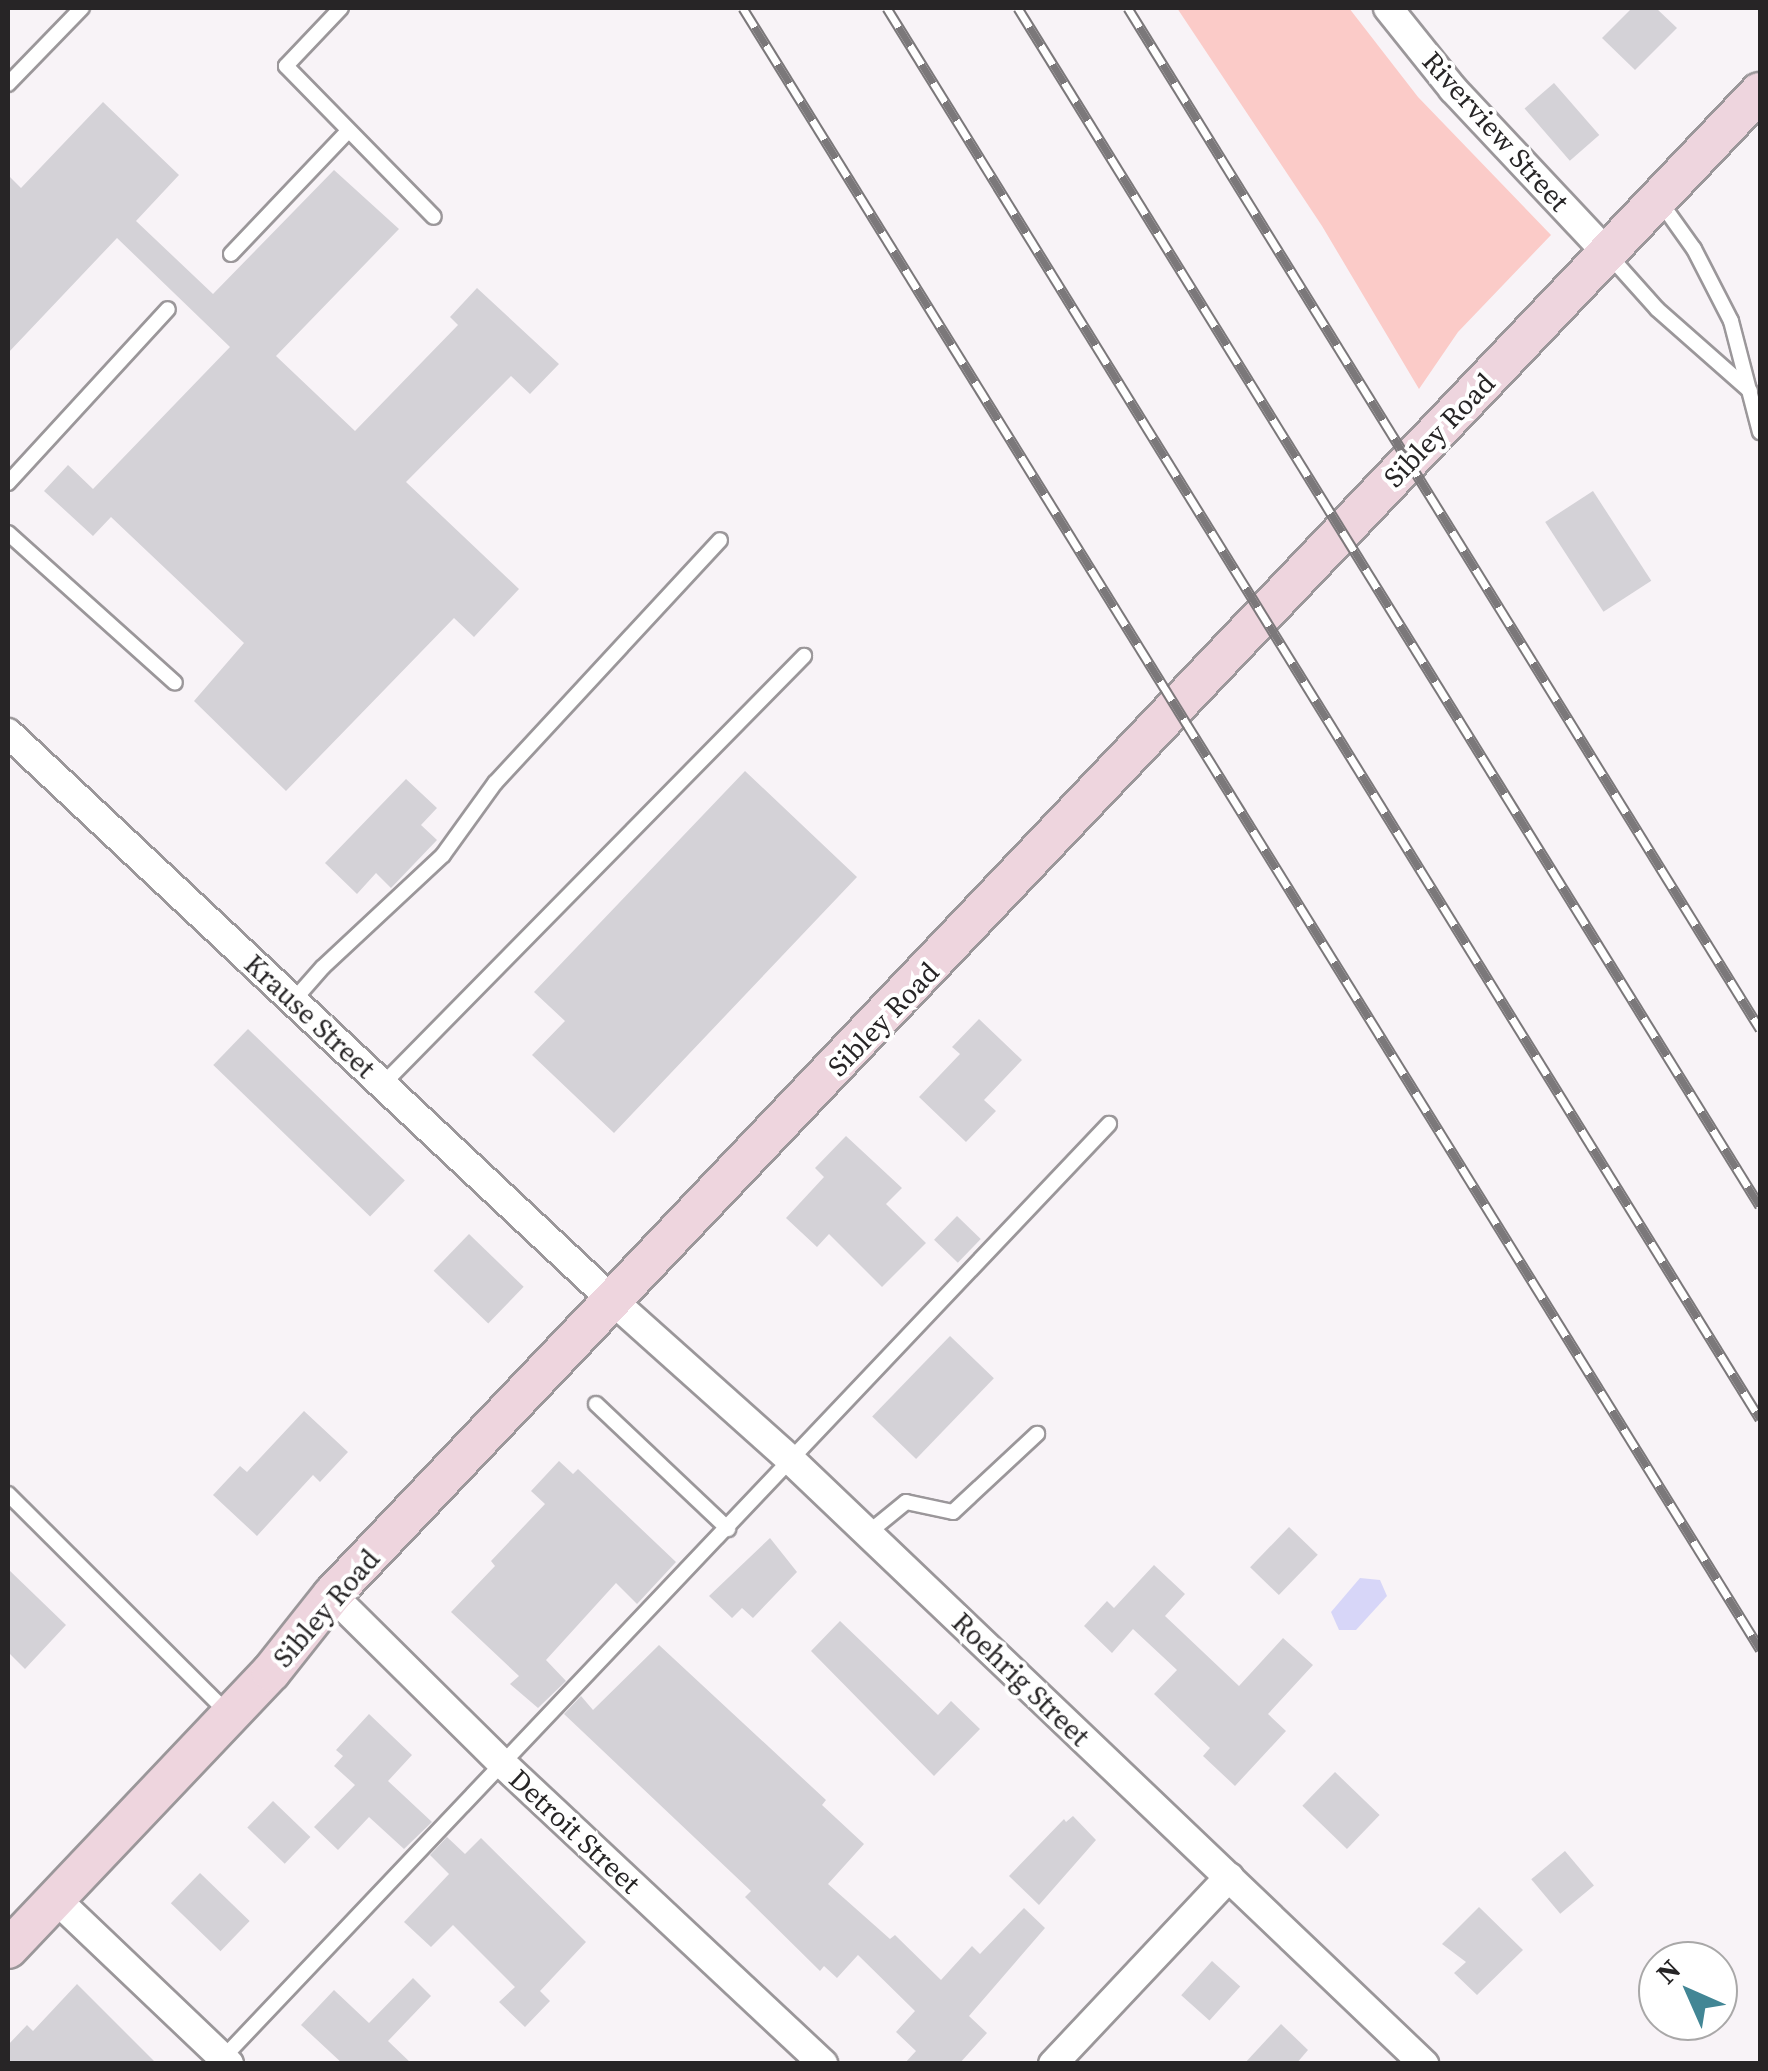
<!DOCTYPE html>
<style>
body{margin:0}
#map{position:relative;width:1768px;height:2071px;overflow:hidden;background:#f8f3f7;font-family:"Source Serif 4",serif}
div>[style]{position:absolute}
.green>*{inset:0;background:#fbcbc8}
.water>*{inset:0;background:#d7d6f8}
.building>*{inset:0;background:#d4d2d7;transform-origin:0 0}
.roads{filter:drop-shadow(2px 0 #9b979a) drop-shadow(-2px 0 #9b979a) drop-shadow(0 2px #9b979a) drop-shadow(0 -2px #9b979a)}
.service>*{height:14px;margin:-7px;padding:0 7px;transform-origin:7px;border-radius:7px;background:#fff}
.minor>*{height:28px;margin:-14px;padding:0 14px;transform-origin:14px;border-radius:14px;background:#fff}
.secondary>*{height:38px;margin:-19px;padding:0 19px;transform-origin:19px;border-radius:19px;background:#eed5de}
.rail>*{height:11px;margin-top:-5.5px;transform-origin:0;background:repeating-linear-gradient(90deg,#fff 0 22px,#7b787a 0 44px);box-sizing:border-box;border-block:2px solid #7b787a}
span{translate:-50% -50%;white-space:nowrap;text-align:center;line-height:1.15;-webkit-text-stroke:8px #fff;paint-order:stroke}
.street-label{font-size:28px;color:#272526}
.frame{position:absolute;inset:0;border:10px solid #272526;pointer-events:none}
.north{position:absolute;left:1638px;top:1941px;width:100px;height:100px;box-sizing:border-box;background:#fff;border:2px solid #a9a8a8;border-radius:50%;rotate:315deg;font-size:28px;font-weight:700;line-height:40px;text-align:center;color:#272526}
.north::after{content:'';display:block;margin:auto;width:35px;height:45px;background:#428695;clip-path:polygon(50% 0,100% 100%,50% 72%,0 100%)}
</style>
<div id="map">
<div class="green">
<i style="clip-path:polygon(1177px 8px,1349px 8px,1418px 97px,1551px 235px,1458px 332px,1419px 389px,1322px 226px)"></i>
</div>
<div class="water">
<i style="clip-path:polygon(1360px 1578px,1380px 1580px,1387px 1596px,1356px 1630px,1339px 1630px,1331px 1612px)"></i>
</div>
<div class="building">
<i style="clip-path:polygon(1632px 8px,1656px 8px,1677px 28px,1635px 70px,1602px 38px)"></i>
<i style="left:1554px;top:83px;width:69px;height:39px;rotate:49deg"></i>
<i style="clip-path:polygon(103px 102px,179px 175px,136px 221px,213px 294px,334px 170px,399px 229px,276px 356px,355px 431px,458px 325px,450px 317px,477px 288px,559px 364px,530px 394px,511px 376px,406px 482px,519px 589px,474px 637px,454px 618px,286px 791px,194px 701px,244px 643px,111px 517px,93px 536px,44px 491px,68px 465px,93px 489px,230px 347px,117px 238px,8px 353px,8px 175px,21px 188px)"></i>
<i style="left:1593px;top:491px;width:107px;height:57px;rotate:57deg"></i>
<i style="clip-path:polygon(745px 771px,857px 877px,614px 1133px,532px 1055px,565px 1021px,534px 992px)"></i>
<i style="clip-path:polygon(406px 779px,437px 808px,421px 825px,437px 840px,391px 888px,376px 873px,357px 894px,325px 863px)"></i>
<i style="clip-path:polygon(979px 1019px,1022px 1060px,984px 1100px,996px 1111px,966px 1142px,919px 1097px,960px 1054px,952px 1047px)"></i>
<i style="left:248px;top:1029px;width:218px;height:50px;rotate:44deg"></i>
<i style="clip-path:polygon(846px 1136px,902px 1188px,886px 1204px,926px 1243px,882px 1287px,829px 1234px,817px 1247px,786px 1218px,824px 1177px,815px 1168px)"></i>
<i style="left:957px;top:1216px;width:33px;height:33px;rotate:44deg"></i>
<i style="left:469px;top:1234px;width:76px;height:51px;rotate:44deg"></i>
<i style="left:950px;top:1336px;width:61px;height:112px;rotate:44deg"></i>
<i style="clip-path:polygon(304px 1411px,348px 1452px,320px 1482px,313px 1475px,257px 1536px,213px 1495px,240px 1466px,247px 1472px)"></i>
<i style="clip-path:polygon(559px 1461px,573px 1474px,578px 1469px,676px 1562px,637px 1604px,616px 1583px,546px 1660px,566px 1681px,538px 1708px,510px 1684px,519px 1676px,451px 1612px,495px 1566px,491px 1561px,545px 1504px,531px 1491px)"></i>
<i style="left:1289px;top:1527px;width:40px;height:56px;rotate:44deg"></i>
<i style="clip-path:polygon(770px 1538px,797px 1572px,753px 1618px,742px 1608px,732px 1618px,709px 1596px)"></i>
<i style="clip-path:polygon(1154px 1565px,1185px 1594px,1165px 1616px,1239px 1686px,1283px 1638px,1313px 1665px,1268px 1714px,1286px 1731px,1235px 1786px,1203px 1756px,1210px 1748px,1154px 1694px,1177px 1670px,1133px 1629px,1112px 1653px,1084px 1626px,1107px 1601px,1114px 1608px)"></i>
<i style="clip-path:polygon(8px 1569px,66px 1625px,25px 1669px,8px 1652px)"></i>
<i style="clip-path:polygon(840px 1621px,938px 1715px,951px 1701px,980px 1729px,934px 1776px,811px 1651px)"></i>
<i style="clip-path:polygon(659px 1645px,826px 1800px,822px 1805px,864px 1844px,828px 1884px,890px 1939px,895px 1935px,941px 1980px,972px 1946px,980px 1954px,1024px 1908px,1045px 1928px,969px 2016px,987px 2033px,959px 2064px,904px 2064px,916px 2051px,896px 2032px,915px 2011px,858px 1955px,837px 1978px,824px 1966px,820px 1971px,745px 1897px,751px 1891px,564px 1714px,581px 1696px,593px 1710px)"></i>
<i style="clip-path:polygon(369px 1714px,412px 1755px,388px 1781px,432px 1822px,404px 1849px,369px 1817px,338px 1850px,314px 1827px,355px 1785px,334px 1766px,343px 1756px,336px 1750px)"></i>
<i style="left:1335px;top:1772px;width:62px;height:47px;rotate:44deg"></i>
<i style="left:273px;top:1801px;width:52px;height:37px;rotate:44deg"></i>
<i style="clip-path:polygon(1073px 1816px,1096px 1840px,1039px 1905px,1009px 1876px,1064px 1819px,1066px 1822px)"></i>
<i style="clip-path:polygon(447px 1837px,465px 1854px,481px 1838px,586px 1942px,540px 1991px,550px 2001px,525px 2027px,499px 2002px,515px 1987px,453px 1925px,431px 1947px,404px 1922px,449px 1874px,430px 1855px)"></i>
<i style="left:1565px;top:1851px;width:45px;height:44px;rotate:50deg"></i>
<i style="left:200px;top:1873px;width:69px;height:42px;rotate:44deg"></i>
<i style="clip-path:polygon(1479px 1907px,1523px 1950px,1477px 1995px,1454px 1973px,1466px 1962px,1442px 1944px)"></i>
<i style="left:1212px;top:1961px;width:38px;height:46px;rotate:42deg"></i>
<i style="clip-path:polygon(413px 1978px,431px 1996px,388px 2041px,412px 2064px,343px 2064px,301px 2025px,334px 1990px,369px 2023px)"></i>
<i style="clip-path:polygon(77px 1984px,157px 2064px,8px 2064px,8px 2045px,27px 2025px,33px 2031px)"></i>
<i style="clip-path:polygon(1281px 2024px,1308px 2050px,1296px 2064px,1244px 2064px)"></i>
</div>
<div class="roads">
<div class="service">
<i style="left:341px;top:8px;width:80px;rotate:133.5deg"></i>
<i style="left:286px;top:66px;width:211px;rotate:45.6deg"></i>
<i style="left:8px;top:84px;width:106px;rotate:-45.8deg"></i>
<i style="left:1659px;top:200px;width:60px;rotate:54.5deg"></i>
<i style="left:1694px;top:249px;width:81px;rotate:62.8deg"></i>
<i style="left:1731px;top:321px;width:115px;rotate:75.4deg"></i>
<i style="left:1607px;top:253px;width:75px;rotate:48.2deg"></i>
<i style="left:1657px;top:309px;width:124px;rotate:41.4deg"></i>
<i style="left:231px;top:254px;width:170px;rotate:-46.4deg"></i>
<i style="left:8px;top:483px;width:236px;rotate:-47.4deg"></i>
<i style="left:8px;top:533px;width:224px;rotate:41.9deg"></i>
<i style="left:293px;top:1001px;width:45px;rotate:-48.6deg"></i>
<i style="left:323px;top:967px;width:164px;rotate:-43deg"></i>
<i style="left:443px;top:855px;width:89px;rotate:-54.2deg"></i>
<i style="left:495px;top:783px;width:331px;rotate:-47.2deg"></i>
<i style="left:382px;top:1085px;width:602px;rotate:-45.47deg"></i>
<i style="left:596px;top:1404px;width:182px;rotate:43.4deg"></i>
<i style="left:8px;top:1494px;width:313px;rotate:44.9deg"></i>
<i style="left:868px;top:1533px;width:49px;rotate:-39.2deg"></i>
<i style="left:906px;top:1502px;width:48px;rotate:12deg"></i>
<i style="left:953px;top:1512px;width:115px;rotate:-42.9deg"></i>
<i style="left:222px;top:2059px;width:1289px;rotate:-46.51deg"></i>
</div>
<div class="minor">
<i style="left:1388px;top:8px;width:104px;rotate:51.3deg"></i>
<i style="left:1453px;top:89px;width:225px;rotate:46.8deg"></i>
<i style="left:8px;top:733px;width:828px;rotate:43.19deg"></i>
<i style="left:612px;top:1300px;width:241px;rotate:41.8deg"></i>
<i style="left:792px;top:1461px;width:874px;rotate:43.65deg"></i>
<i style="left:332px;top:1595px;width:242px;rotate:44.7deg"></i>
<i style="left:504px;top:1765px;width:437px;rotate:43.1deg"></i>
<i style="left:56px;top:1899px;width:239px;rotate:43.6deg"></i>
<i style="left:1053px;top:2064px;width:257px;rotate:-46.7deg"></i>
</div>
<div class="secondary">
<i style="left:8px;top:1949px;width:382px;rotate:-46.5deg"></i>
<i style="left:271px;top:1672px;width:98px;rotate:-51.6deg"></i>
<i style="left:332px;top:1595px;width:2073px;rotate:-46.47deg"></i>
</div>
</div>
<div class="rail">
<i style="left:743px;top:8px;width:1931px;rotate:58.21deg"></i>
<i style="left:887px;top:8px;width:1659px;rotate:58.25deg"></i>
<i style="left:1018px;top:8px;width:1409px;rotate:58.23deg"></i>
<i style="left:1128px;top:8px;width:1201px;rotate:58.24deg"></i>
</div>
<div class="street-label">
<span style="left:1496px;top:131px;rotate:48deg">Riverview Street</span>
<span style="left:1439px;top:430px;rotate:-46deg">Sibley Road</span>
<span style="left:310px;top:1016px;rotate:43deg">Krause Street</span>
<span style="left:883px;top:1019px;rotate:-46deg">Sibley Road</span>
<span style="left:326px;top:1608px;rotate:-49deg">Sibley Road</span>
<span style="left:1021px;top:1679px;rotate:44deg">Roehrig Street</span>
<span style="left:575px;top:1831px;rotate:43deg">Detroit Street</span>
</div>
<div class="frame"></div>
<div class="north">N</div>
</div>
